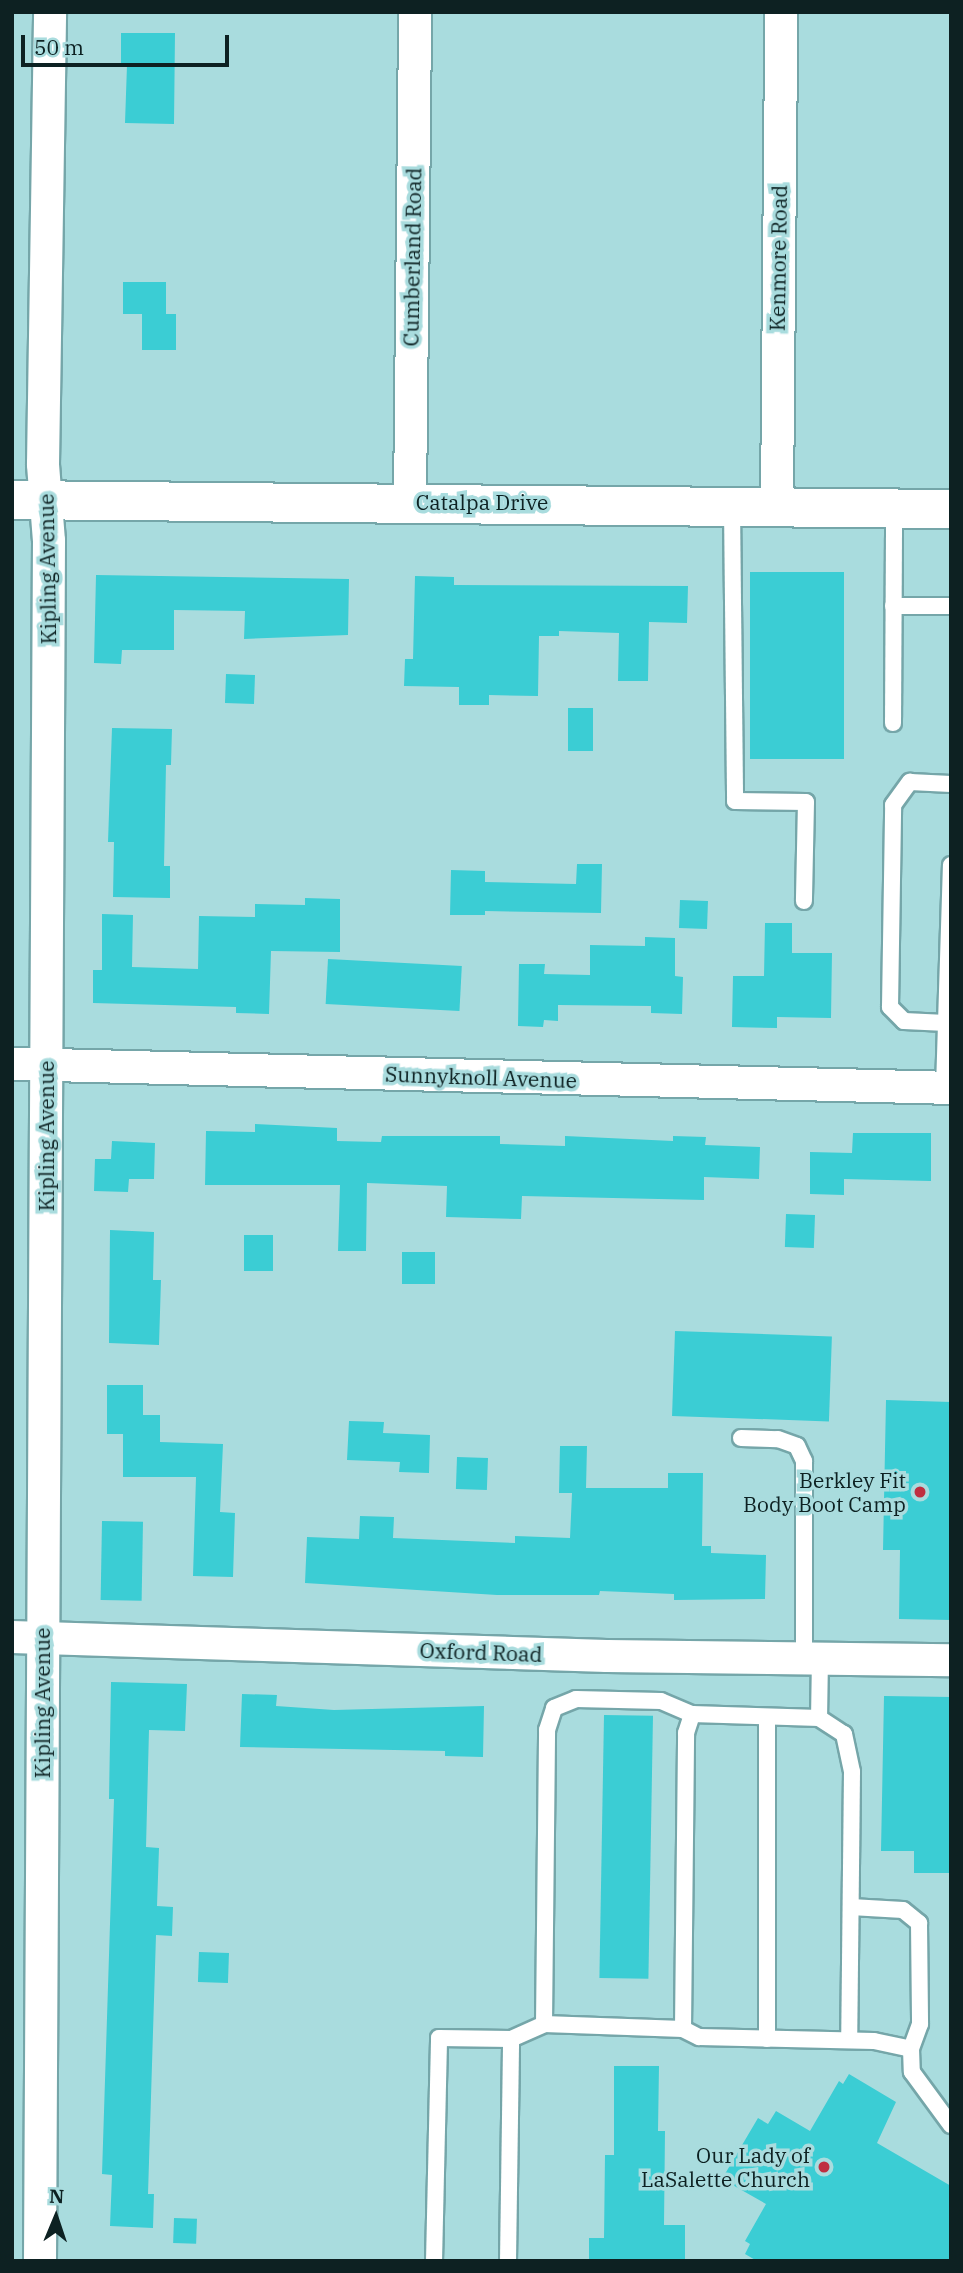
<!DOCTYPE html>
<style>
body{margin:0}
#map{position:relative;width:963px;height:2273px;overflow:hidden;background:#a9dcde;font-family:"IBM Plex Serif",serif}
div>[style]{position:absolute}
.building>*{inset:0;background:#3bcdd4;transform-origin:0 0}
.roads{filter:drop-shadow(2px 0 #75a6a9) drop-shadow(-2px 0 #75a6a9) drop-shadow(0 2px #75a6a9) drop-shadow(0 -2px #75a6a9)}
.lane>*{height:16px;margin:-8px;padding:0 8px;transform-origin:8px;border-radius:8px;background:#fff}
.street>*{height:32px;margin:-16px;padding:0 16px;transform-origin:16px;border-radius:16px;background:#fff}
.secondary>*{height:38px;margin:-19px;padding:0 19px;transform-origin:19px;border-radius:19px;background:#fff}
.dots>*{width:19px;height:19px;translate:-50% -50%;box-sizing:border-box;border:4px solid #a9dcde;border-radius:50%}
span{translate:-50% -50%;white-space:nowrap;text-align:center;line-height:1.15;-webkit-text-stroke:7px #a9dcde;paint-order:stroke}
.street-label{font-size:21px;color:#0d2122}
.poi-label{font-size:21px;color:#0d2122}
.right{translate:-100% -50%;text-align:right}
.frame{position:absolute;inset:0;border:14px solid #0d2122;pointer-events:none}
.north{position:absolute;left:21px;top:2182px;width:70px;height:70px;-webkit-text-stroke:5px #a9dcde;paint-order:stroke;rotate:2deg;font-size:19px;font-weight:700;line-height:28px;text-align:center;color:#0d2122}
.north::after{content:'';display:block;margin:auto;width:24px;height:32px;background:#0d2122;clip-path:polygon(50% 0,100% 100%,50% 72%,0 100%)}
.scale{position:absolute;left:21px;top:35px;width:208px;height:32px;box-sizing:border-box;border:4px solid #0d2122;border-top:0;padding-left:9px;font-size:21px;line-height:24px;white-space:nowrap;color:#0d2122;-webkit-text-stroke:5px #a9dcde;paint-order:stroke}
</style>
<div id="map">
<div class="building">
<i style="clip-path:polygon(121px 33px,175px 33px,174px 124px,125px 123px,127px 65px,121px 65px)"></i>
<i style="clip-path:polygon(123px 282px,166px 282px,166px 314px,176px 314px,176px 350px,142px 350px,142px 314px,123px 314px)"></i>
<i style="left:750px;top:572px;width:94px;height:187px"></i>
<i style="clip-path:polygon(96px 575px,349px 579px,348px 635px,244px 639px,245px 611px,174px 610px,174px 650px,122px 650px,121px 664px,94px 663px)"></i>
<i style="clip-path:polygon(415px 576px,454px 577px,454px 585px,688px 586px,687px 623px,649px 622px,648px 681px,618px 681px,619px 633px,559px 631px,559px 636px,539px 636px,538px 696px,489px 695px,489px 705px,459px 705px,459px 687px,404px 686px,405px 659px,413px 659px)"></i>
<i style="left:226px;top:674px;width:29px;height:29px;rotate:2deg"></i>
<i style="left:568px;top:708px;width:25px;height:43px"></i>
<i style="clip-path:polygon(112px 728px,172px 729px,171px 765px,166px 765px,164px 866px,170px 866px,170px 898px,113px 897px,114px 842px,108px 842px)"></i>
<i style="clip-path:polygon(577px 864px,602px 864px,601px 913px,485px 911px,485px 915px,450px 915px,451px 870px,485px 871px,485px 882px,576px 884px)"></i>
<i style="clip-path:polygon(305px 898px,340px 899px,340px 952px,271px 951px,269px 1014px,236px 1013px,236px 1007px,93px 1003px,93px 970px,102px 970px,102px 914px,133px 915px,132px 967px,198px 969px,199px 916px,255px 917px,255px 904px,305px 905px)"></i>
<i style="left:680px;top:900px;width:28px;height:28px;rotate:2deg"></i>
<i style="clip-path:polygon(765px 923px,792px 923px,792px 953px,832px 953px,831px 1018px,777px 1017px,777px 1028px,732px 1027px,733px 976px,764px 976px)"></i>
<i style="clip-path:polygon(645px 937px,675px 938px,675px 976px,683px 977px,682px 1014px,651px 1013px,651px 1006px,558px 1005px,558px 1021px,544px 1020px,543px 1027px,518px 1026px,519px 964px,545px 964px,544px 974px,590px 975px,590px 945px,645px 946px)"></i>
<i style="left:328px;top:959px;width:134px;height:45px;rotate:3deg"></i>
<i style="clip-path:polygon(255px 1124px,337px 1128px,337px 1141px,381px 1142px,382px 1136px,500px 1136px,500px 1144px,565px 1146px,565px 1136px,673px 1141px,673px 1136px,706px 1137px,705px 1145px,760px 1147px,759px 1179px,704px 1177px,704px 1200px,522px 1196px,521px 1219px,446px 1217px,447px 1186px,367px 1183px,366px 1251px,338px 1251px,340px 1185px,205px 1185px,206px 1131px,255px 1132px)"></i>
<i style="clip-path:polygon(853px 1133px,931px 1133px,931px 1181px,844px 1179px,844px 1195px,810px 1194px,810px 1152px,852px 1153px)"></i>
<i style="clip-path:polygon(112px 1141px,155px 1143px,154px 1179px,129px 1179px,128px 1192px,94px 1191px,95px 1159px,111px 1159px)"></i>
<i style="left:786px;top:1214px;width:29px;height:33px;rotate:2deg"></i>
<i style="clip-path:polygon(110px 1230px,154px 1232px,153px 1280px,161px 1280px,159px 1345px,109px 1343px)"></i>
<i style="left:244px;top:1235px;width:29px;height:36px"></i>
<i style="left:402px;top:1252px;width:33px;height:32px"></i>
<i style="left:675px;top:1331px;width:157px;height:85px;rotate:2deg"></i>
<i style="clip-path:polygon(107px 1385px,143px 1385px,143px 1415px,160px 1415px,160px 1442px,223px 1444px,220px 1512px,235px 1513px,233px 1577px,193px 1576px,196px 1477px,123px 1477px,123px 1434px,107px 1434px)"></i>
<i style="clip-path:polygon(886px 1400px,951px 1402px,951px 1620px,899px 1619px,900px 1550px,883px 1550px)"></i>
<i style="clip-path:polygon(349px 1421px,384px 1422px,383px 1433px,430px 1435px,429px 1473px,399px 1472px,400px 1462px,347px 1460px)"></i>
<i style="clip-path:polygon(560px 1446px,587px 1446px,586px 1488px,668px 1488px,668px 1473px,703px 1473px,702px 1546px,711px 1546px,711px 1553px,766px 1555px,765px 1599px,674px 1600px,674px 1594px,600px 1591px,599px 1595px,497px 1595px,305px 1583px,307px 1537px,359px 1539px,360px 1516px,394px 1517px,393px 1538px,515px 1543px,515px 1536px,570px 1538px,572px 1493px,559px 1493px)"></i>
<i style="left:457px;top:1457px;width:31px;height:32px;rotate:2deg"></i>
<i style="left:102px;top:1521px;width:41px;height:79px;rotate:1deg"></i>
<i style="clip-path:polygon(111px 1682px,187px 1684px,185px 1731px,149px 1730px,146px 1847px,159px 1848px,157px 1906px,173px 1907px,172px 1936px,156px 1935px,148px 2194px,154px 2194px,153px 2228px,110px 2226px,112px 2175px,102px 2174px,114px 1799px,109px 1799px)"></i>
<i style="clip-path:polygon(242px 1694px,277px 1695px,276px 1706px,334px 1710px,484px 1706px,483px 1757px,445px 1756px,445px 1751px,240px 1747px)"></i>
<i style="clip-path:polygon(884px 1696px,951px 1697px,951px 1873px,914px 1873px,914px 1851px,881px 1851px)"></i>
<i style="left:604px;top:1715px;width:49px;height:263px;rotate:1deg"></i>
<i style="left:199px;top:1952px;width:30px;height:30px;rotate:2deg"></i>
<i style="clip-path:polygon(614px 2066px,659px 2066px,658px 2131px,665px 2131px,664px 2225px,685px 2225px,685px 2261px,589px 2260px,589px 2238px,604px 2238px,605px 2155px,614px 2155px)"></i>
<i style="clip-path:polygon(849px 2074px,896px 2102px,877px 2143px,951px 2186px,951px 2261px,757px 2261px,745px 2254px,750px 2244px,745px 2241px,766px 2204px,722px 2179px,758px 2118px,768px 2124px,776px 2111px,810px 2131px,839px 2081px,843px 2084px)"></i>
<i style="left:174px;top:2218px;width:23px;height:25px;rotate:2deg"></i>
</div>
<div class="roads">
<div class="lane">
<i style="left:732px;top:506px;width:295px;rotate:89.4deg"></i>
<i style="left:735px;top:801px;width:71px;rotate:0.8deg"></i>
<i style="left:806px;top:802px;width:99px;rotate:91.2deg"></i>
<i style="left:893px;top:606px;width:58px"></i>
<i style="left:893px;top:723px;width:214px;rotate:-89.7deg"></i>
<i style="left:946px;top:1023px;width:158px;rotate:-88.2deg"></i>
<i style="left:944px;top:1088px;width:65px;rotate:-88.2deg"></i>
<i style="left:946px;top:1023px;width:42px;rotate:-177.3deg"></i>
<i style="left:904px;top:1021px;width:20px;rotate:-135deg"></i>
<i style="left:890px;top:1007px;width:202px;rotate:-89.1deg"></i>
<i style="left:893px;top:805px;width:29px;rotate:-54deg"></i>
<i style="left:910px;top:782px;width:41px;rotate:2.8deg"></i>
<i style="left:741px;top:1438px;width:37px;rotate:2deg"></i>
<i style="left:778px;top:1439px;width:20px;rotate:20deg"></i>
<i style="left:797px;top:1446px;width:17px;rotate:65deg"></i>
<i style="left:804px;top:1461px;width:195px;rotate:90deg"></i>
<i style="left:820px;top:1657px;width:61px;rotate:90.9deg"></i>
<i style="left:819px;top:1718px;width:30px;rotate:33deg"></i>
<i style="left:844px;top:1734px;width:39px;rotate:78deg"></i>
<i style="left:852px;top:1772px;width:268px;rotate:90.6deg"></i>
<i style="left:851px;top:1907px;width:52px;rotate:3.3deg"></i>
<i style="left:903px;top:1910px;width:21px;rotate:39deg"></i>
<i style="left:919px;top:1923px;width:101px;rotate:89.4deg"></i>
<i style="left:920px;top:2024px;width:27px;rotate:110deg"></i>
<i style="left:911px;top:2049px;width:23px;rotate:88deg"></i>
<i style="left:912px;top:2072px;width:66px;rotate:53.7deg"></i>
<i style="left:544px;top:2024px;width:294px;rotate:-89.4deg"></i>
<i style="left:547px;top:1730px;width:23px;rotate:-72deg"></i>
<i style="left:554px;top:1708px;width:24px;rotate:-22deg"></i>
<i style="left:576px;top:1699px;width:85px;rotate:1.3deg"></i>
<i style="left:661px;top:1701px;width:34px;rotate:23deg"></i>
<i style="left:683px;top:2029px;width:296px;rotate:-89.4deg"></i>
<i style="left:686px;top:1733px;width:20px;rotate:-72deg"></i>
<i style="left:692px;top:1714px;width:127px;rotate:1.8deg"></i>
<i style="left:767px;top:2039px;width:321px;rotate:-90deg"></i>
<i style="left:434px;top:2261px;width:223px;rotate:-88.7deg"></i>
<i style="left:439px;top:2038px;width:72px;rotate:0.8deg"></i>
<i style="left:511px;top:2039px;width:36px;rotate:-24deg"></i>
<i style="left:544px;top:2024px;width:139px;rotate:2.1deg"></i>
<i style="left:683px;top:2029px;width:18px;rotate:27deg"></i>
<i style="left:699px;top:2037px;width:175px;rotate:1.3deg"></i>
<i style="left:874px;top:2041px;width:38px;rotate:12deg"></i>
<i style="left:508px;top:2261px;width:222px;rotate:-89.2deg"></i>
</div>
<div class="street">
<i style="left:410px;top:502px;width:490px;rotate:-89.4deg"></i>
<i style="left:777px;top:504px;width:492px;rotate:-89.5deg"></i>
<i style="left:12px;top:1064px;width:939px;rotate:1.46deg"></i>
<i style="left:12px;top:1637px;width:595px;rotate:1.83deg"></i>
<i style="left:607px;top:1656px;width:344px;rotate:0.7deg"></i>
<i style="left:40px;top:2261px;width:1720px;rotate:-89.7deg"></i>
<i style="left:49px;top:541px;width:77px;rotate:-94.5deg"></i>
<i style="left:43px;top:464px;width:452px;rotate:-89.1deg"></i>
</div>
<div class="secondary">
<i style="left:12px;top:500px;width:939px;rotate:0.55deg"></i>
</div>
</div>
<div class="dots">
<i style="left:920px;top:1492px;background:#bf2f40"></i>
<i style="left:824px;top:2167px;background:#bf2f40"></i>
</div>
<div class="street-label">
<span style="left:412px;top:257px;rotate:-89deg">Cumberland Road</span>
<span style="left:778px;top:258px;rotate:-89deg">Kenmore Road</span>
<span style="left:482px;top:502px">Catalpa Drive</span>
<span style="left:47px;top:569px;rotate:-91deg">Kipling Avenue</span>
<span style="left:481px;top:1077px;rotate:2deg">Sunnyknoll Avenue</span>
<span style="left:46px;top:1136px;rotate:-90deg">Kipling Avenue</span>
<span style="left:481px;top:1652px;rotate:2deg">Oxford Road</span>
<span style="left:42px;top:1703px;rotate:-90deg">Kipling Avenue</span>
</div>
<div class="poi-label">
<span class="right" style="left:906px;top:1492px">Berkley Fit<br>Body Boot Camp</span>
<span class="right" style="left:810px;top:2167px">Our Lady of<br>LaSalette Church</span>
</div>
<div class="frame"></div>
<div class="north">N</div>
<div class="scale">50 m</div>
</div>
